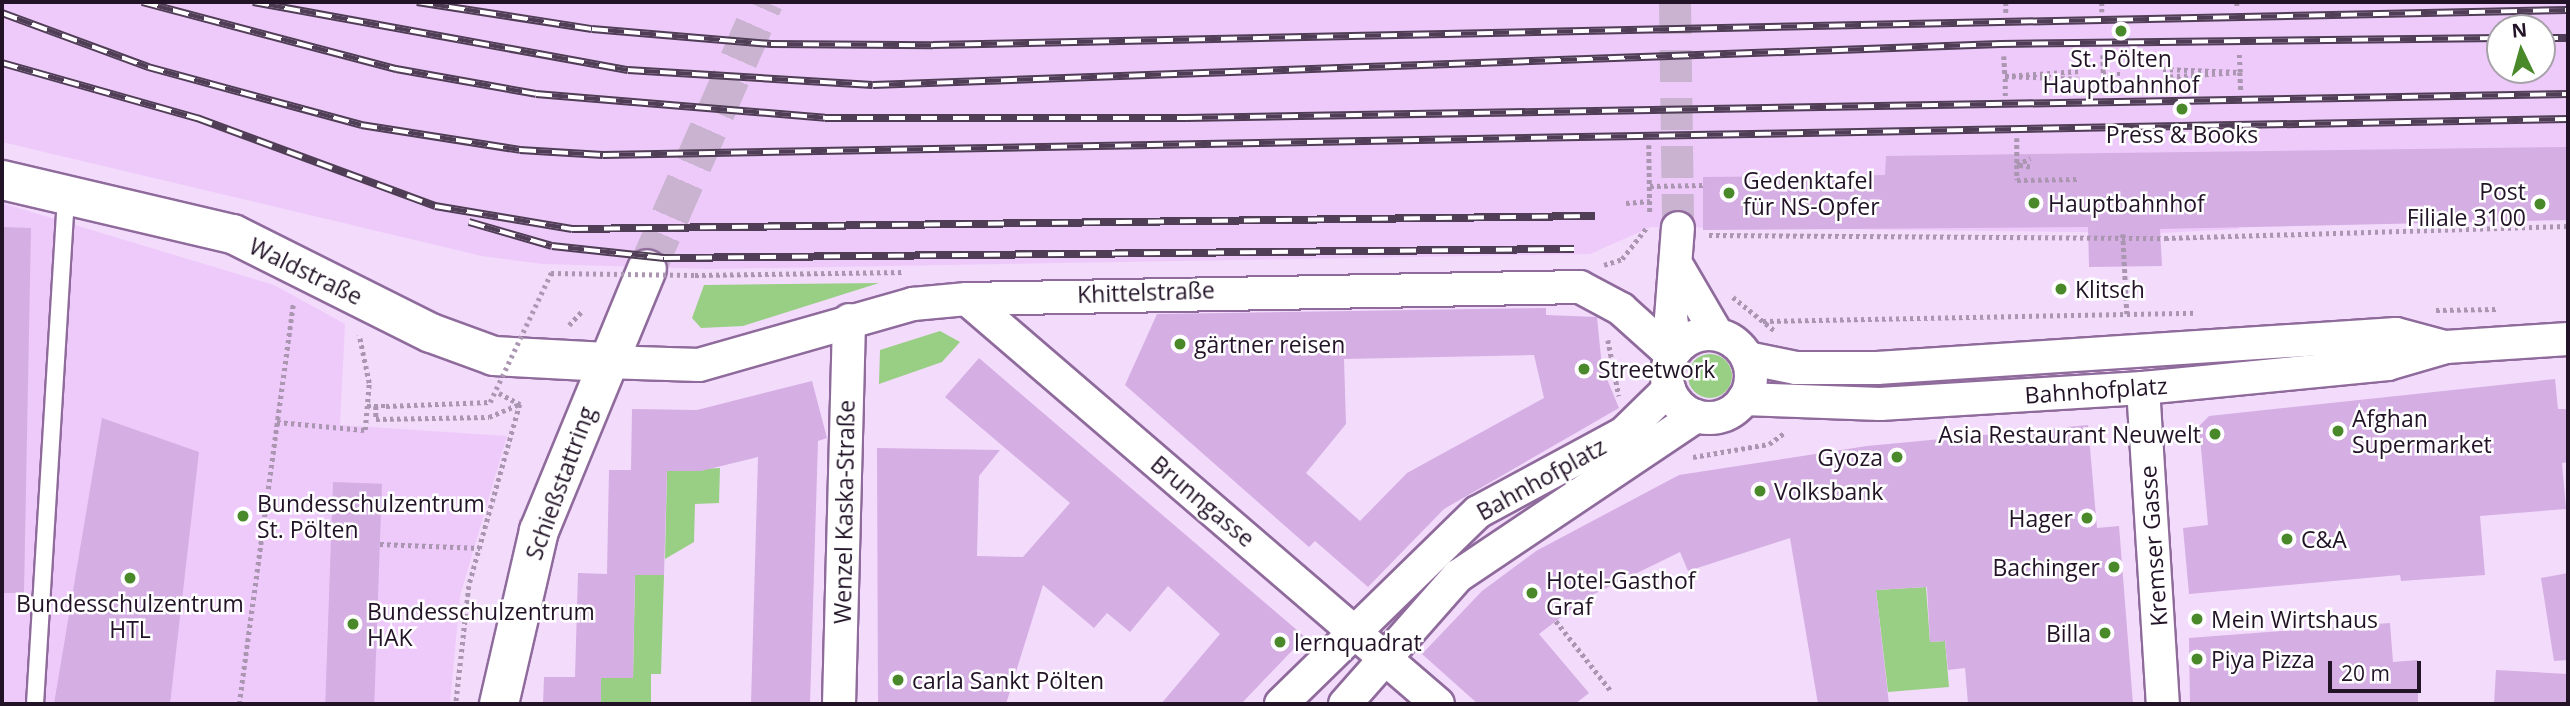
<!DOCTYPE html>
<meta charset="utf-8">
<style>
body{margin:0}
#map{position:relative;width:2570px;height:706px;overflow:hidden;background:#f3dbfc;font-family:"Open Sans",sans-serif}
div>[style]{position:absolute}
.built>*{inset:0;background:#eecafa}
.green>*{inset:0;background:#99cf84}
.round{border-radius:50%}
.building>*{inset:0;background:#d5aee3;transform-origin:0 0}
.street-tunnel>*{height:32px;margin-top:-16px;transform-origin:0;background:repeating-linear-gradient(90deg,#c9b3d1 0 32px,transparent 0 48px)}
.secondary-tunnel>*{height:38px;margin-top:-19px;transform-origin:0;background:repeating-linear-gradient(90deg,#c9b3d1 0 38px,transparent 0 57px)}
.path>*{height:4.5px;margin-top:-2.25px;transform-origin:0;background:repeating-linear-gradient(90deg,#ab96b2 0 3.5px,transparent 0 7px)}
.roads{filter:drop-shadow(2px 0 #8f6b9c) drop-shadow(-2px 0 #8f6b9c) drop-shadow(0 2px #8f6b9c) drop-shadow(0 -2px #8f6b9c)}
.lane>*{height:16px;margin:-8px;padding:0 8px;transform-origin:8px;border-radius:8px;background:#fff}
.street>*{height:32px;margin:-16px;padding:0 16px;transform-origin:16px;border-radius:16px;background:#fff}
.street>.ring{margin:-16px;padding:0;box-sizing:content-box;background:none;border:32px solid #fff;border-radius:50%}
.secondary>*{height:38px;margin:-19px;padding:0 19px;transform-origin:19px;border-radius:19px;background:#fff}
.rail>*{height:8px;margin-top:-4px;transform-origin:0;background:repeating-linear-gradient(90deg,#fff 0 16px,#4f3e55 0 32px);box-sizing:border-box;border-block:2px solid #4f3e55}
.path-bridge>*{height:4.5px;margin-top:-2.25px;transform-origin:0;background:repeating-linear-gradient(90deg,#ab96b2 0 3.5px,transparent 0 7px)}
.dots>*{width:19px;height:19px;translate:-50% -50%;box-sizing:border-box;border:4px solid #fff;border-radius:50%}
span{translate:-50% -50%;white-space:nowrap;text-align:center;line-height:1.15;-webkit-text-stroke:5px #fff;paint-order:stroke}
.poi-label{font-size:23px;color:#221327}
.left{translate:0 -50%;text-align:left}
.right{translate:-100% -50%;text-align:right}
.street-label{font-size:23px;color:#221327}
.frame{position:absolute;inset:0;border:4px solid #221327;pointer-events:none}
.north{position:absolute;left:2486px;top:14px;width:70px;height:70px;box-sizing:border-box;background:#fff;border:2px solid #a7a1a9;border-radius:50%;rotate:355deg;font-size:19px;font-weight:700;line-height:28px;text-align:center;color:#221327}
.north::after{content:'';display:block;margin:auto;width:24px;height:32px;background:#49892a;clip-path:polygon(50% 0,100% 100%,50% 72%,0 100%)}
.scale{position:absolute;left:2328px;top:661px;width:93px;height:32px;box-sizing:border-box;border:4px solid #221327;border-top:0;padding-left:9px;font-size:21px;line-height:24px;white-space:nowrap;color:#221327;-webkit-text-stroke:5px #fff;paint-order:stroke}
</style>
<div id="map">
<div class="built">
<i style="clip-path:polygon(evenodd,2px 2px,2568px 2px,2568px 220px,2239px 223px,2239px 229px,2160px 233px,1651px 227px,1590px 254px,711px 269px,543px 264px,482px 256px,2px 142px,2px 2px,2500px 28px,2542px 28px,2542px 70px,2500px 70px,2500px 28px)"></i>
<i style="clip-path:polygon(2px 203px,274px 285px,345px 324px,340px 425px,507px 436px,460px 596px,450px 704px,2px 704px)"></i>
</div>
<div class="green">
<i style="clip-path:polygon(879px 283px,743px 326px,701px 328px,692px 318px,704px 285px)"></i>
<i style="clip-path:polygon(940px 331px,960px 342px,942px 362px,879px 384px,880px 350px)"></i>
<i class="round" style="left:1688px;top:354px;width:44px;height:44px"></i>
<i style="clip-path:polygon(720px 468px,719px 503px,695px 504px,694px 542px,665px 559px,667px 471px)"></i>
<i style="clip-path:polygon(635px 575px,664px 575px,661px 674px,651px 674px,651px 704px,601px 704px,601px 678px,633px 678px)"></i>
<i style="clip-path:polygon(1926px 587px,1930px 642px,1945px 641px,1949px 687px,1888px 692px,1876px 590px)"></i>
</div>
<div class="building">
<i style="clip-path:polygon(2568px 147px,2568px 220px,2160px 229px,2162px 266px,2089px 267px,2088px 227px,1703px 230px,1703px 177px,1885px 175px,1886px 156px)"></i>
<i style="clip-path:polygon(2px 227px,31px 228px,24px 593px,2px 593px)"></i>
<i style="clip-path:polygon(evenodd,1546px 308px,1546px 315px,1597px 317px,1602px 367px,1619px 408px,1444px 509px,1368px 587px,1315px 541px,1309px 547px,1125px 385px,1157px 314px,1546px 308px,1534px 355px,1544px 398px,1407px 473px,1360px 521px,1306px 473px,1346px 424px,1344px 359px,1534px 355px)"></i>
<i style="clip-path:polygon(979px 358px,1305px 637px,1241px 704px,1161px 704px,1220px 634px,1168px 586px,1130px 632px,1107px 613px,1094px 628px,1043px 585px,1006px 704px,878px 704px,877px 448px,1000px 450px,979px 476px,977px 556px,1023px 557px,1070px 503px,945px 397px)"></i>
<i style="clip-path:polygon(2555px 379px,2558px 409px,2568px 409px,2568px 462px,2562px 463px,2566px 509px,2480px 516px,2485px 575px,2401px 581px,2400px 575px,2189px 594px,2183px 528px,2208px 525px,2199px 426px,2209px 416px)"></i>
<i style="clip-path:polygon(812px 381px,827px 438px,818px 441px,810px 704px,751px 704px,758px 457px,701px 471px,667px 471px,664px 575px,635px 575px,633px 678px,601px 678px,601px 704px,543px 704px,544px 677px,575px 677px,578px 573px,607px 574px,609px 470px,631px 470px,632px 409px,697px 410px)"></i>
<i style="clip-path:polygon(102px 418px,199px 452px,170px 704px,54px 704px)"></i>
<i style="clip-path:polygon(2088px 425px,2097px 528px,2119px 526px,2133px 704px,1968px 704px,1965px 668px,1948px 670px,1945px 641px,1930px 642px,1927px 587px,1876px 590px,1889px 704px,1818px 704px,1790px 538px,1688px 571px,1680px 552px,1586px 598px,1539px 634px,1589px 693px,1575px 704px,1478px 704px,1422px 654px,1482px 591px,1536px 551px,1679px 475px,1867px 446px)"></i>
<i style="left:333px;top:482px;width:49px;height:222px;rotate:2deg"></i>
<i style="clip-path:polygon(2568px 573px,2568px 660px,2554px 661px,2541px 578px)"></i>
<i style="clip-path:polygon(2390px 623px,2393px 662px,2418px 660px,2418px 704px,2190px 704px,2189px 638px)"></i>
<i style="clip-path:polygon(2496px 670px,2568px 674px,2568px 704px,2494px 704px)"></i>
</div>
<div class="street-tunnel">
<i style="left:1675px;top:2px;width:226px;rotate:89.2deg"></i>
</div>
<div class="secondary-tunnel">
<i style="left:647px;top:269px;width:292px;rotate:-66.3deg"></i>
</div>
<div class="path">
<i style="left:2006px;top:2px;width:12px;rotate:90deg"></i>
<i style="left:2102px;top:2px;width:10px;rotate:90deg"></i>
<i style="left:2237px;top:2px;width:4px;rotate:90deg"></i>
<i style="left:2103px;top:55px;width:40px;rotate:88.6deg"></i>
<i style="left:2004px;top:56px;width:20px;rotate:87deg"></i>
<i style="left:2005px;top:76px;width:75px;rotate:-3.8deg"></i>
<i style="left:2163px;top:69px;width:77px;rotate:2.2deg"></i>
<i style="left:2240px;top:72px;width:19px;rotate:-93deg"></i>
<i style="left:2103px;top:74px;width:20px"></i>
<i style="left:2163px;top:77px;width:77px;rotate:-3.7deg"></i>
<i style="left:2240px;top:72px;width:20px;rotate:87deg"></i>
<i style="left:2005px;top:96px;width:20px;rotate:-90deg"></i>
<i style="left:2005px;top:76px;width:76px;rotate:2.3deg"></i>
<i style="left:2017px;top:138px;width:27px;rotate:90deg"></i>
<i style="left:2017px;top:165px;width:15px;rotate:-28deg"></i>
<i style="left:1649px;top:145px;width:69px;rotate:89.2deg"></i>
<i style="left:2030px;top:167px;width:13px;rotate:-171deg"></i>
<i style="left:2017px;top:165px;width:15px;rotate:90deg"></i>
<i style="left:2017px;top:180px;width:60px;rotate:-1deg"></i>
<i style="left:1650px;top:186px;width:53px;rotate:-1.1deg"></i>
<i style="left:1626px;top:203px;width:24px;rotate:-5deg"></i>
<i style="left:2123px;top:234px;width:80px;rotate:87.1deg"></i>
<i style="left:1709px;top:235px;width:456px;rotate:0.4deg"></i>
<i style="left:2165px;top:238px;width:403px;rotate:-1.7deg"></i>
<i style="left:1604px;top:265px;width:19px;rotate:-18deg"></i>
<i style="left:1622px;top:259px;width:39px;rotate:-52deg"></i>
<i style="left:695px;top:275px;width:209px;rotate:-0.8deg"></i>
<i style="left:1733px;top:297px;width:54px;rotate:39deg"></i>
<i style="left:2436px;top:310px;width:61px;rotate:-0.9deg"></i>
<i style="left:1763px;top:321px;width:433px;rotate:-1.1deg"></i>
<i style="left:569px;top:325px;width:19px;rotate:-47deg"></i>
<i style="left:1608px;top:340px;width:57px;rotate:78.9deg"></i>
<i style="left:499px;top:393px;width:24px;rotate:28deg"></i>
<i style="left:367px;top:406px;width:19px"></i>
<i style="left:376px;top:406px;width:13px;rotate:90deg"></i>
<i style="left:376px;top:419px;width:113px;rotate:-1deg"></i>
<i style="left:489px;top:417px;width:34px;rotate:-23deg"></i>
<i style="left:520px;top:404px;width:189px;rotate:105.7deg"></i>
<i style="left:469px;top:586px;width:119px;rotate:96.3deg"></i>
<i style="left:277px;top:422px;width:88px;rotate:5.2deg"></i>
<i style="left:365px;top:430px;width:47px;rotate:-85.1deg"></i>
<i style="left:369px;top:383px;width:49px;rotate:-101.8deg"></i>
<i style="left:1693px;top:457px;width:77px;rotate:-9.7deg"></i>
<i style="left:1769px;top:444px;width:19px;rotate:-36deg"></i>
<i style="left:380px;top:544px;width:100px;rotate:2.3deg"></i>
<i style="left:1556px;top:621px;width:89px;rotate:51.8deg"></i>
<i style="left:239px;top:704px;width:405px;rotate:-82.3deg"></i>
</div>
<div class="roads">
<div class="lane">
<i style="left:35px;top:704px;width:491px;rotate:-86.5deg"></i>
<i style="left:65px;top:214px;width:19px;rotate:-72deg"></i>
</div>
<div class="street">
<i style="left:1679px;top:269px;width:75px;rotate:59.7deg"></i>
<i style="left:967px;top:299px;width:621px;rotate:40.69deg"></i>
<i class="ring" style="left:1667px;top:334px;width:52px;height:52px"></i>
<i style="left:1676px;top:349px;width:31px;rotate:-99deg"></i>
<i style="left:1671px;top:318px;width:90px;rotate:-85.6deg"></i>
<i style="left:1747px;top:358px;width:50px;rotate:11.5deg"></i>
<i style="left:1796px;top:368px;width:81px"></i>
<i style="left:1877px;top:368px;width:520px;rotate:-3.75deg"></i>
<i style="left:2396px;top:334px;width:51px;rotate:14.9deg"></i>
<i style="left:606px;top:362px;width:93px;rotate:1.8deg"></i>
<i style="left:699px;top:365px;width:223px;rotate:-15.9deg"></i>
<i style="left:913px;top:304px;width:54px;rotate:-5.3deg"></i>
<i style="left:967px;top:299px;width:613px;rotate:-1.12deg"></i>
<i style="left:1580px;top:287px;width:47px;rotate:28.2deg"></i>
<i style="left:1621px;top:309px;width:69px;rotate:42deg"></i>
<i style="left:2143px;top:388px;width:317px;rotate:86.4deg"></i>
<i style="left:1744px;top:399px;width:136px;rotate:2.1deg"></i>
<i style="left:1880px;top:404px;width:263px;rotate:-3.5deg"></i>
<i style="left:2143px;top:388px;width:246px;rotate:-5.6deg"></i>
<i style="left:2388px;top:364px;width:60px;rotate:-16.3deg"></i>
<i style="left:2446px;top:347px;width:122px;rotate:-3.8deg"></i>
<i style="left:839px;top:704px;width:384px;rotate:-88.5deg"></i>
<i style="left:1281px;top:704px;width:275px;rotate:-44.3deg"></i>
<i style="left:1478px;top:512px;width:166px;rotate:-28.4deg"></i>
<i style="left:1624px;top:433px;width:63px;rotate:-44.4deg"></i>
<i style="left:1345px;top:704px;width:171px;rotate:-48.6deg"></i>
<i style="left:1458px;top:576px;width:287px;rotate:-33.9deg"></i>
</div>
<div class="secondary">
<i style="left:2px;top:180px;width:237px;rotate:13.2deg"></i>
<i style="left:233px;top:234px;width:221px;rotate:26.6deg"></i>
<i style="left:431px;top:333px;width:67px;rotate:20.1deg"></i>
<i style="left:494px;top:356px;width:112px;rotate:3.1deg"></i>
<i style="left:499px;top:704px;width:178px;rotate:-77deg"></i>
<i style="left:539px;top:531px;width:283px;rotate:-67.6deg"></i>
</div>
</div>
<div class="rail">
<i style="left:142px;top:2px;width:263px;rotate:14.8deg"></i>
<i style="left:396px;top:69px;width:142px;rotate:10.1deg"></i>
<i style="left:536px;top:94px;width:290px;rotate:4.7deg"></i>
<i style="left:825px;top:118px;width:361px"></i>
<i style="left:1186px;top:118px;width:1382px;rotate:-0.99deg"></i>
<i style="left:253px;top:2px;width:381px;rotate:10.3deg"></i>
<i style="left:628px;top:70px;width:245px;rotate:3.5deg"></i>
<i style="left:873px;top:85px;width:1128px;rotate:-2.08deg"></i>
<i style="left:2000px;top:44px;width:500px;rotate:-0.69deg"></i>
<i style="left:417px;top:2px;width:177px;rotate:8.8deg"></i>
<i style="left:592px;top:29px;width:180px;rotate:4.8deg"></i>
<i style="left:771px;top:44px;width:162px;rotate:0.4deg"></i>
<i style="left:933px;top:45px;width:1635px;rotate:-1.23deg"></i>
<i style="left:2px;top:13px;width:156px;rotate:20.3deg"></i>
<i style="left:148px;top:67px;width:221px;rotate:15.2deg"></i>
<i style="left:361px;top:125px;width:161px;rotate:8.9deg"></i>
<i style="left:520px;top:150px;width:83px;rotate:3.4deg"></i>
<i style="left:603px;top:155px;width:1965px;rotate:-1.05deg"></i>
<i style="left:2542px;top:38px;width:26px"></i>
<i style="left:2px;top:63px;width:203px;rotate:15.8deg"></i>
<i style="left:197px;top:118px;width:254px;rotate:20.3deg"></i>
<i style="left:435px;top:206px;width:139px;rotate:9.5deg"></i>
<i style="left:572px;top:229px;width:1023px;rotate:-0.73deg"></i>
<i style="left:469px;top:222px;width:86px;rotate:16.1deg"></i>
<i style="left:552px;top:246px;width:113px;rotate:6.1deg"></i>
<i style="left:664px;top:258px;width:910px;rotate:-0.57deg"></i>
</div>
<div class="path-bridge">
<i style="left:386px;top:406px;width:104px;rotate:-2.2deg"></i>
<i style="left:490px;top:402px;width:143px;rotate:-64.7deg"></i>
<i style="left:551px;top:273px;width:144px;rotate:0.8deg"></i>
</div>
<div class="dots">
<i style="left:2121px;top:31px;background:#49892a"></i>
<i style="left:2182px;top:109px;background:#49892a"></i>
<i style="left:1729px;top:193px;background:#49892a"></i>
<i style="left:2034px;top:203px;background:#49892a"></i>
<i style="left:2540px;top:204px;background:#49892a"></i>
<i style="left:2061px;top:289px;background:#49892a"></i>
<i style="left:1180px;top:344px;background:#49892a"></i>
<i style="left:1584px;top:369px;background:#49892a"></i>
<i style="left:2338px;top:431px;background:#49892a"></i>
<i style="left:2215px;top:434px;background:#49892a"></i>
<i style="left:1897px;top:457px;background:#49892a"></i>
<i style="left:1760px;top:491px;background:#49892a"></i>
<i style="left:243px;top:516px;background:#49892a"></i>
<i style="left:2087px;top:518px;background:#49892a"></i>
<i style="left:2287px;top:539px;background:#49892a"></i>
<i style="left:2114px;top:567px;background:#49892a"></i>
<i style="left:130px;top:578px;background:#49892a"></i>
<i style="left:1532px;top:593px;background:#49892a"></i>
<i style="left:2197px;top:619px;background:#49892a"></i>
<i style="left:353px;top:624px;background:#49892a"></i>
<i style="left:2105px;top:633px;background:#49892a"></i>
<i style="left:1280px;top:642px;background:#49892a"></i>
<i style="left:2197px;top:659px;background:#49892a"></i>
<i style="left:898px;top:680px;background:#49892a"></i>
</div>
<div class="poi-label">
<span style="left:2121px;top:71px">St. Pölten<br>Hauptbahnhof</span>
<span style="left:2182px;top:134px">Press &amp; Books</span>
<span class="left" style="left:1743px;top:193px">Gedenktafel<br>für NS-Opfer</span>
<span class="right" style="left:2526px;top:204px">Post<br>Filiale 3100</span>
<span class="left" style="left:2048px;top:203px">Hauptbahnhof</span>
<span class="left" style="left:2075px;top:289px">Klitsch</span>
<span class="left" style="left:1194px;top:344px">gärtner reisen</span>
<span class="left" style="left:1598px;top:369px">Streetwork</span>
<span class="left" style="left:2352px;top:431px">Afghan<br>Supermarket</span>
<span class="right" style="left:2201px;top:434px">Asia Restaurant Neuwelt</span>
<span class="right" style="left:1883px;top:457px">Gyoza</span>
<span class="left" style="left:1774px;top:491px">Volksbank</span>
<span class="left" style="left:257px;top:516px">Bundesschulzentrum<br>St. Pölten</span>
<span class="right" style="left:2073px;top:518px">Hager</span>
<span class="left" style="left:2301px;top:539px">C&amp;A</span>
<span class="right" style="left:2100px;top:567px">Bachinger</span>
<span class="left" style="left:1546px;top:593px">Hotel-Gasthof<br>Graf</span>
<span style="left:130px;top:616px">Bundesschulzentrum<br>HTL</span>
<span class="left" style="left:367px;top:624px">Bundesschulzentrum<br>HAK</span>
<span class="left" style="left:2211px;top:619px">Mein Wirtshaus</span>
<span class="right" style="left:2091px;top:633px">Billa</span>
<span class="left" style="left:1294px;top:642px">lernquadrat</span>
<span class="left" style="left:2211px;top:659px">Piya Pizza</span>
<span class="left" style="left:912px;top:680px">carla Sankt Pölten</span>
</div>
<div class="street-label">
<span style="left:306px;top:271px;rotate:26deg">Waldstraße</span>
<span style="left:1146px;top:292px;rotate:-2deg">Khittelstraße</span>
<span style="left:2096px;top:390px;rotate:-4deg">Bahnhofplatz</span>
<span style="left:1541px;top:479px;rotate:-29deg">Bahnhofplatz</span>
<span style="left:560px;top:483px;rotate:-70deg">Schießstattring</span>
<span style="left:1203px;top:501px;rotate:40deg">Brunngasse</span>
<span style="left:844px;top:512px;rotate:-89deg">Wenzel Kaska-Straße</span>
<span style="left:2153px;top:546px;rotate:-94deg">Kremser Gasse</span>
</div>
<div class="frame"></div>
<div class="north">N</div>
<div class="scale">20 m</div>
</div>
